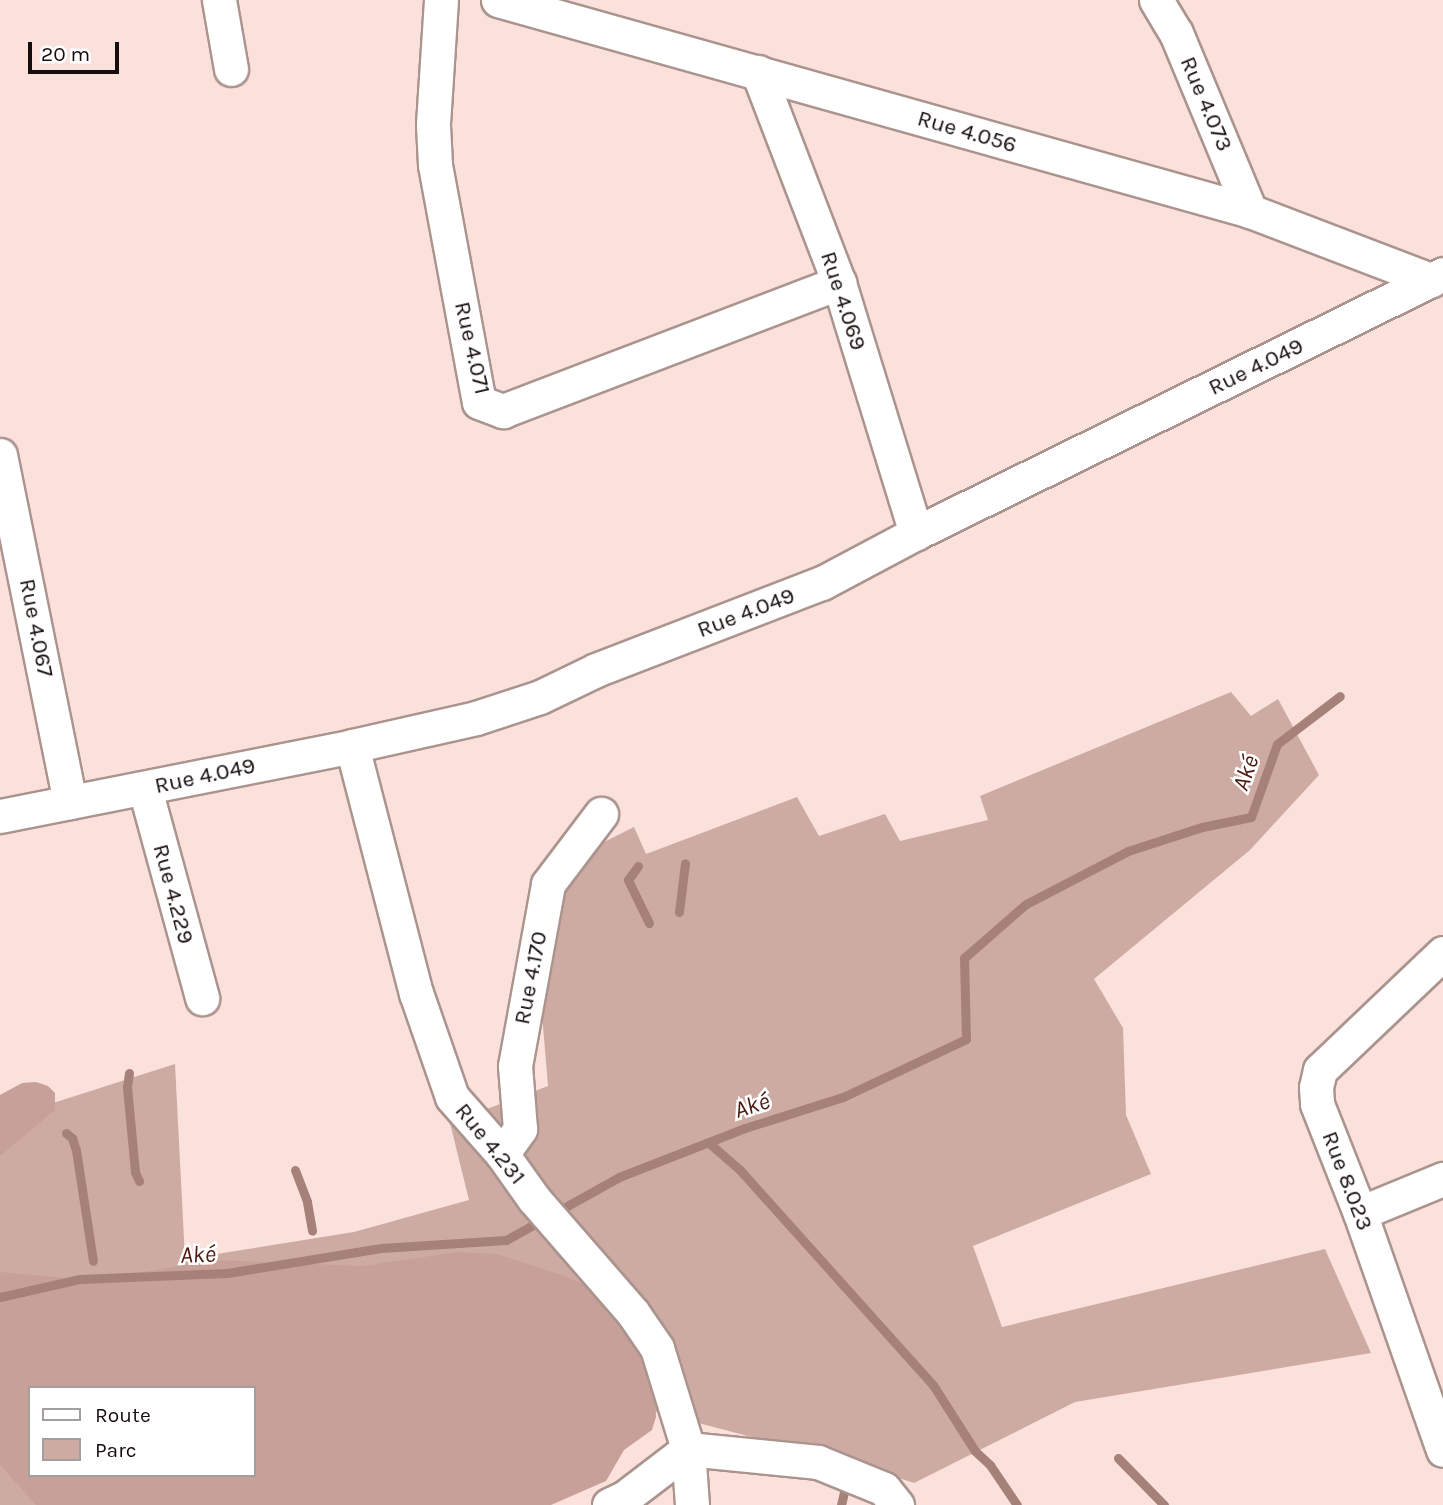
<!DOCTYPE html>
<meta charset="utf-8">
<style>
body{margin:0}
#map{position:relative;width:1443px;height:1505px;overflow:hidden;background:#fbe1db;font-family:Karla,sans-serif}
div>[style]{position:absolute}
.green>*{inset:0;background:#cdaba3}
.forest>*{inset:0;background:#c7a199}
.stream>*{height:9px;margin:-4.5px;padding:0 4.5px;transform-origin:4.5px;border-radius:4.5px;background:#a58179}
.roads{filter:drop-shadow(2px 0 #ab948e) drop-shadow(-2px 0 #ab948e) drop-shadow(0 2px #ab948e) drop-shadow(0 -2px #ab948e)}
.street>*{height:33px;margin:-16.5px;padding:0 16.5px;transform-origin:16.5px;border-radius:16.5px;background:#fff}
span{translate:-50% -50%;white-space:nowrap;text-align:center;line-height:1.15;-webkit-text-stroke:5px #fff;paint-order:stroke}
.street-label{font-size:23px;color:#160e0c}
.water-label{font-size:24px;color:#4b1b10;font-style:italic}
.legend{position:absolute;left:28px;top:1386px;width:228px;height:91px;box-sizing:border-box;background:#fff;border:2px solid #a29f9e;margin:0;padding:9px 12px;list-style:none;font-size:21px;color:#160e0c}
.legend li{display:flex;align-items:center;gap:14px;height:35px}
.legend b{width:35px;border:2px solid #a29f9e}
.scale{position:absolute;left:28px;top:42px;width:91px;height:32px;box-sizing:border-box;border:4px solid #160e0c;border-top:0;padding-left:9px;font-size:21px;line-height:24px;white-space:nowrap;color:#160e0c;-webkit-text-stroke:5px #fff;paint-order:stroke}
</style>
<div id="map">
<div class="green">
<i style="clip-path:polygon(evenodd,1231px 692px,1251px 716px,1278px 699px,1319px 775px,1250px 850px,1094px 979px,1123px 1028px,1126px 1115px,1151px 1174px,973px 1246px,1002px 1327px,1325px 1249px,1371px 1353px,1075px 1402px,914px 1483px,865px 1467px,611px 1400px,230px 1505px,0 1505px,0 1120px,175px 1064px,185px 1259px,354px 1232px,469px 1200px,450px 1123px,548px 1086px,532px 894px,546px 871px,634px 827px,646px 854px,797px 797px,819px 836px,885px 814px,900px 841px,988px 820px,980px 796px,1231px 692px,30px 1388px,254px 1388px,254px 1475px,30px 1475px,30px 1388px)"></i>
</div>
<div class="forest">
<i style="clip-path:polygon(36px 1082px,48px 1086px,55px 1093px,55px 1110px,0 1156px,0 1095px,22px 1083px)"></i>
<i style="clip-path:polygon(evenodd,458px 1252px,497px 1254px,562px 1275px,590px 1287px,626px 1320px,645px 1359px,655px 1397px,656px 1417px,652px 1430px,624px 1450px,606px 1481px,551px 1505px,36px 1505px,0 1465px,0 1272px,67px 1278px,142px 1272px,216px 1260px,362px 1266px,458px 1252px,30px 1388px,254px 1388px,254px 1475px,30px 1475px,30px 1388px)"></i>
</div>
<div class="stream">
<i style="left:638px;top:866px;width:17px;rotate:126deg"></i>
<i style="left:628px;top:880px;width:48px;rotate:64deg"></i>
<i style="left:679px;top:912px;width:49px;rotate:-83deg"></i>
<i style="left:129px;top:1073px;width:14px;rotate:98deg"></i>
<i style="left:127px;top:1087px;width:85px;rotate:84.6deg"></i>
<i style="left:135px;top:1172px;width:10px;rotate:66deg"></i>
<i style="left:66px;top:1133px;width:8px;rotate:40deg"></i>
<i style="left:72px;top:1138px;width:13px;rotate:72deg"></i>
<i style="left:76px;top:1150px;width:112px;rotate:81.3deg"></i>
<i style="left:709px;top:1143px;width:41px;rotate:41.1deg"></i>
<i style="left:740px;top:1170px;width:289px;rotate:48.1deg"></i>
<i style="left:933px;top:1385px;width:78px;rotate:57.5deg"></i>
<i style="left:975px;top:1451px;width:21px;rotate:43deg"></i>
<i style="left:990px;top:1465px;width:48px;rotate:56deg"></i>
<i style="left:295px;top:1170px;width:34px;rotate:69deg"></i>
<i style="left:307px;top:1202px;width:29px;rotate:80deg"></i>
<i style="left:0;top:1297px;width:82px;rotate:-12.7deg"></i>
<i style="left:80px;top:1279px;width:147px;rotate:-2.3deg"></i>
<i style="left:227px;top:1273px;width:156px;rotate:-9.2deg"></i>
<i style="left:381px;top:1248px;width:125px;rotate:-3.7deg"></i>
<i style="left:506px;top:1240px;width:129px;rotate:-29.1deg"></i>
<i style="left:619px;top:1177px;width:135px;rotate:-21.3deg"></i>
<i style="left:745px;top:1128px;width:103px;rotate:-17.6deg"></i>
<i style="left:843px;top:1097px;width:136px;rotate:-25.2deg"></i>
<i style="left:966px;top:1039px;width:81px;rotate:-91.4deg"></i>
<i style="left:964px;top:958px;width:82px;rotate:-41.1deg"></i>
<i style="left:1026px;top:904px;width:115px;rotate:-27.5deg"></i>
<i style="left:1128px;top:851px;width:78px;rotate:-18deg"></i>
<i style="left:1202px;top:827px;width:50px;rotate:-11.5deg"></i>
<i style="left:1251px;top:817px;width:77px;rotate:-70.4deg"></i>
<i style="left:1277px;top:744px;width:79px;rotate:-37.3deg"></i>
<i style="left:1118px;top:1458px;width:66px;rotate:45.6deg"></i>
<i style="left:841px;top:1505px;width:26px;rotate:-77deg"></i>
</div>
<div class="roads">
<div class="street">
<i style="left:219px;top:0;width:70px;rotate:80.1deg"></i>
<i style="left:441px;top:0;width:125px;rotate:93.7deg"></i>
<i style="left:433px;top:125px;width:40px;rotate:87.1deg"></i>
<i style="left:435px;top:165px;width:241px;rotate:79.5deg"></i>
<i style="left:479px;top:402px;width:26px;rotate:21deg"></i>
<i style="left:503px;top:411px;width:360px;rotate:-20.9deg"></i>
<i style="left:498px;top:0;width:781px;rotate:15.67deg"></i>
<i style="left:1250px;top:211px;width:194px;rotate:20.9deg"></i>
<i style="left:1156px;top:0;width:39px;rotate:59deg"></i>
<i style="left:1176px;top:33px;width:193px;rotate:67.4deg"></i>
<i style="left:758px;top:72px;width:226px;rotate:69deg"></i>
<i style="left:839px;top:283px;width:262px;rotate:72.9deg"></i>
<i style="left:0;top:455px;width:354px;rotate:78.6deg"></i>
<i style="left:352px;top:746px;width:255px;rotate:75.5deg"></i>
<i style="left:416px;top:993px;width:110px;rotate:70.9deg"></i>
<i style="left:452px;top:1097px;width:76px;rotate:48.7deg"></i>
<i style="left:502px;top:1154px;width:55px;rotate:54.6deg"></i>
<i style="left:534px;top:1199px;width:151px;rotate:49deg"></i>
<i style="left:633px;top:1313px;width:42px;rotate:55.6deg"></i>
<i style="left:657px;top:1348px;width:106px;rotate:72.9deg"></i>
<i style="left:688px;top:1449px;width:56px;rotate:85.9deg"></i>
<i style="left:145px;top:789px;width:217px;rotate:74.7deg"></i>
<i style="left:0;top:816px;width:359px;rotate:-11.2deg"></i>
<i style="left:352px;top:746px;width:127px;rotate:-12.7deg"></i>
<i style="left:476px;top:718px;width:67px;rotate:-18.2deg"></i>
<i style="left:540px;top:697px;width:62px;rotate:-25.7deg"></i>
<i style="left:596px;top:670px;width:242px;rotate:-21.1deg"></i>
<i style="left:822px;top:583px;width:106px;rotate:-28deg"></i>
<i style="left:916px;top:533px;width:587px;rotate:-26.17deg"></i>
<i style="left:1443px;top:953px;width:170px;rotate:136.4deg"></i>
<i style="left:1320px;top:1070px;width:18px;rotate:103deg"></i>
<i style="left:1316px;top:1088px;width:16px;rotate:86deg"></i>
<i style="left:1317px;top:1104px;width:117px;rotate:68.5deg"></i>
<i style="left:1360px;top:1213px;width:251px;rotate:70.7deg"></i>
<i style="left:502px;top:1154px;width:31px;rotate:-54deg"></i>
<i style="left:520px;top:1129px;width:63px;rotate:-94.5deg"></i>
<i style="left:515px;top:1066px;width:185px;rotate:-79.7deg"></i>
<i style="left:548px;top:884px;width:88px;rotate:-52.9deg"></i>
<i style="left:1360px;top:1213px;width:90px;rotate:-22.3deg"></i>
<i style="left:609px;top:1505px;width:17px;rotate:-25deg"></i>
<i style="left:624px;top:1498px;width:81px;rotate:-37.4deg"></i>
<i style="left:688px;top:1449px;width:131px;rotate:5.7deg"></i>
<i style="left:818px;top:1462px;width:71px;rotate:22.2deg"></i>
<i style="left:884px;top:1489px;width:21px;rotate:51deg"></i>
</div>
</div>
<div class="street-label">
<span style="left:1206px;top:104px;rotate:67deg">Rue 4.073</span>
<span style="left:967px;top:132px;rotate:16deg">Rue 4.056</span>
<span style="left:843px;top:301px;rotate:72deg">Rue 4.069</span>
<span style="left:472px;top:348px;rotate:77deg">Rue 4.071</span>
<span style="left:1256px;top:367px;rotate:-26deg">Rue 4.049</span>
<span style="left:746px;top:613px;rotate:-21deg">Rue 4.049</span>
<span style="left:36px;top:628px;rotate:79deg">Rue 4.067</span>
<span style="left:205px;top:776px;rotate:-12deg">Rue 4.049</span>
<span style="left:173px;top:894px;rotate:75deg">Rue 4.229</span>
<span style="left:531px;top:978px;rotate:-79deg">Rue 4.170</span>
<span style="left:490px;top:1144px;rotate:51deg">Rue 4.231</span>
<span style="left:1347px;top:1181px;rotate:69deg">Rue 8.023</span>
</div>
<div class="water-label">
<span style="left:1246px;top:773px;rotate:-70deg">Aké</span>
<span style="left:752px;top:1106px;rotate:-18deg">Aké</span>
<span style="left:198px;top:1255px;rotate:-2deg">Aké</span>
</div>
<ul class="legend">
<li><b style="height:9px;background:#fff"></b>Route</li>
<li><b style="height:19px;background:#cdaba3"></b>Parc</li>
</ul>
<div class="scale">20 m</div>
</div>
